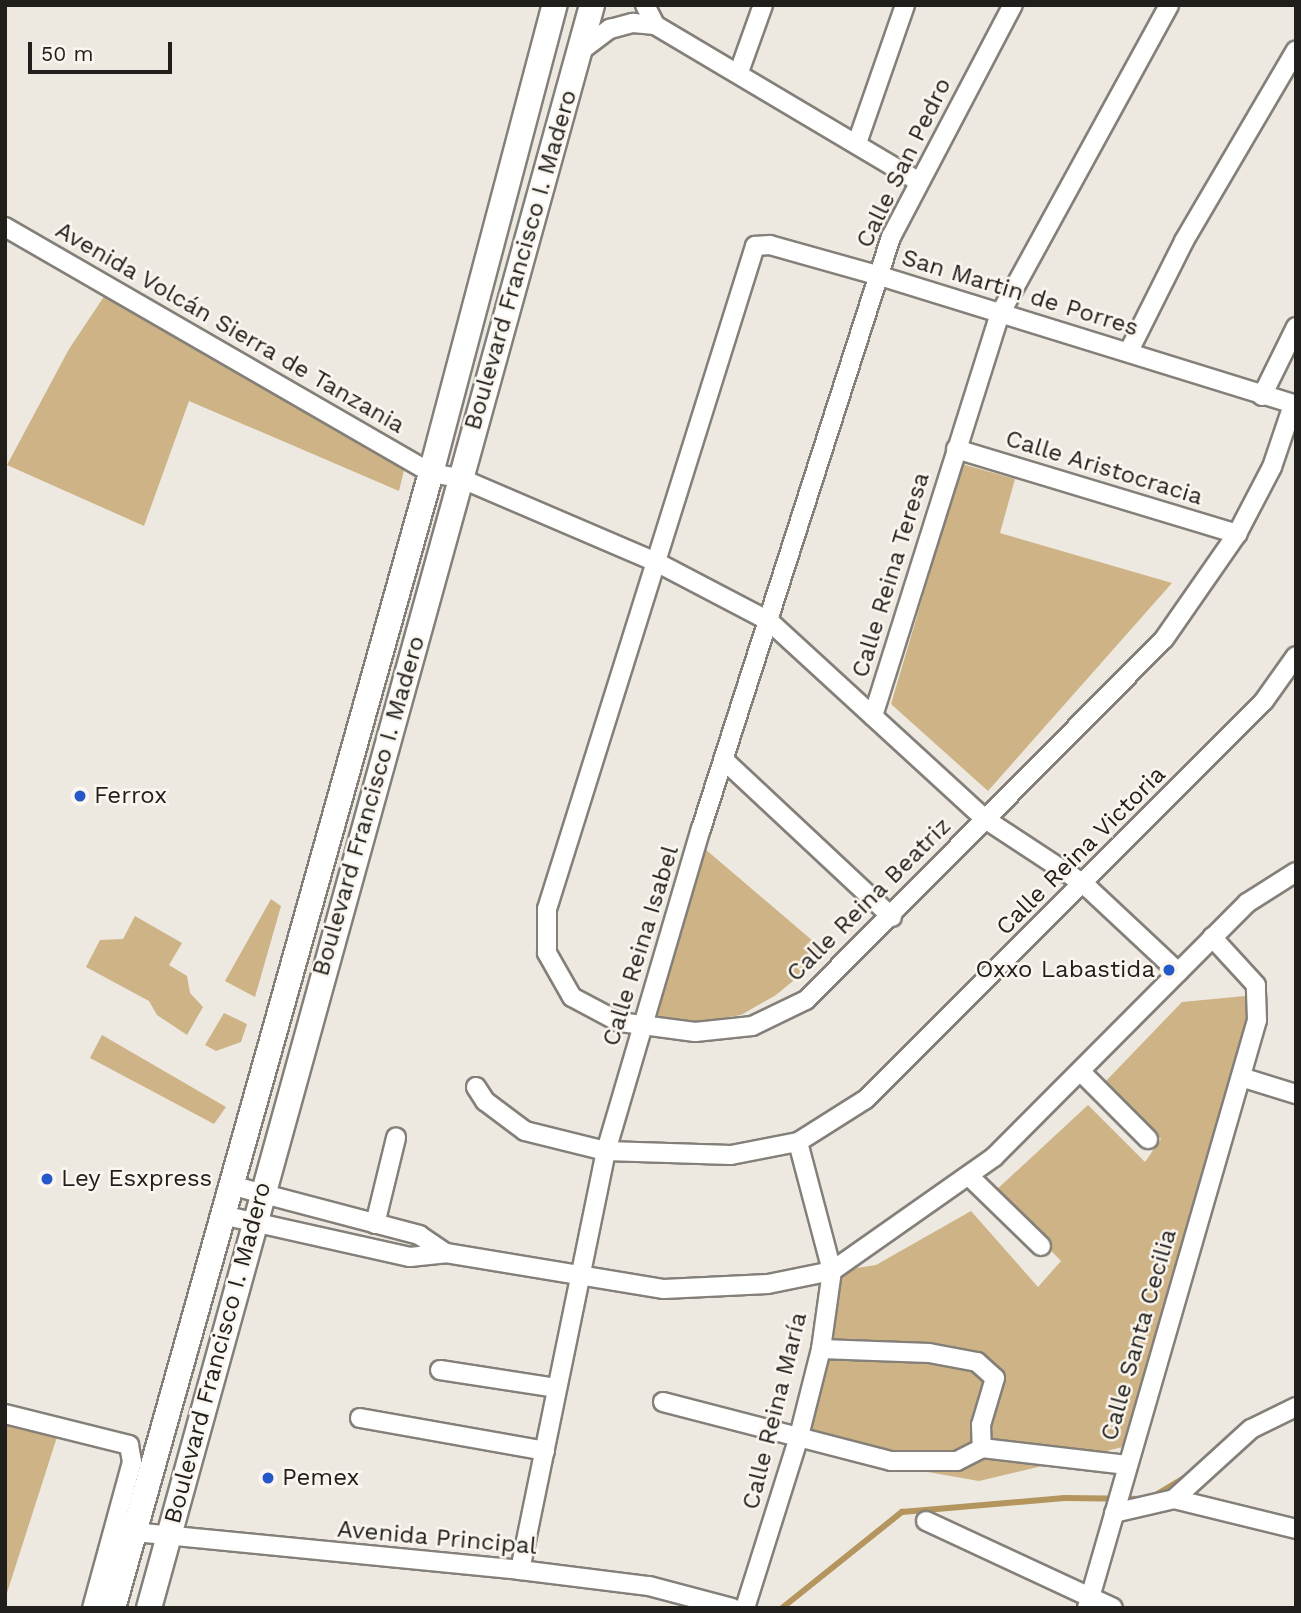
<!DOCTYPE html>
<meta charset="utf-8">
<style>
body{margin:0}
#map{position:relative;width:1301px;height:1613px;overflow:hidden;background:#ede9e1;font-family:"Work Sans",sans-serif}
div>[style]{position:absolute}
.green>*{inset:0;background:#cdb385}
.stream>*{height:6px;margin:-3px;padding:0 3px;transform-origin:3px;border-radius:3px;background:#b3955d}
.roads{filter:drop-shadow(2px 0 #848079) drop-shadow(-2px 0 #848079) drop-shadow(0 2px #848079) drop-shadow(0 -2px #848079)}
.minor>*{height:18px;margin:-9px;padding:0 9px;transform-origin:9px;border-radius:9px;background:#fff}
.secondary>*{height:24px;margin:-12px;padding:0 12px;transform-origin:12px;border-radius:12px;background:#fff}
.dots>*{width:19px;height:19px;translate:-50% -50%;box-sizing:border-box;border:4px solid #fbf6ef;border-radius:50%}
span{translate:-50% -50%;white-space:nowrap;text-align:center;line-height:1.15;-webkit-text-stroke:5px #fbf6ef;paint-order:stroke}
.street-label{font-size:24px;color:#201f1c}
.poi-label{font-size:24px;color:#201f1c}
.left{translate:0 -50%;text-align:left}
.right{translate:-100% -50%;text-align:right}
.frame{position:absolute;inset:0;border:7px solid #201f1c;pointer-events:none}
.scale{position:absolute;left:28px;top:42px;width:144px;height:32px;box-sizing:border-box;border:4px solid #201f1c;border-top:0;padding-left:9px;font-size:21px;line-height:24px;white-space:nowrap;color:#201f1c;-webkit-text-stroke:5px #fbf6ef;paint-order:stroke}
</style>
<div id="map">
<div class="green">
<i style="clip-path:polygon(105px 295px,407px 458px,399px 491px,189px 401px,144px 526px,7px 465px,69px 349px)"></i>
<i style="clip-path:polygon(962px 464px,1015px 479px,1000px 533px,1172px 583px,988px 791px,891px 704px)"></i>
<i style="clip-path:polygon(705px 849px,827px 953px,776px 995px,741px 1015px,697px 1022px,656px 1019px)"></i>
<i style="clip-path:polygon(271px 899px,281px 906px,255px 997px,225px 981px)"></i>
<i style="clip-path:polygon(135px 916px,182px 943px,169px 965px,187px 976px,190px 993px,203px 1007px,187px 1035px,157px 1015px,149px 1001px,86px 967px,100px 940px,123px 939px)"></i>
<i style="clip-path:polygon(1266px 994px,1123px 1447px,979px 1481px,808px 1451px,837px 1271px,876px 1265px,971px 1211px,1038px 1287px,1061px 1261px,994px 1192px,1088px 1105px,1145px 1162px,1161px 1139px,1105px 1082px,1182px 1002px)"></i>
<i style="clip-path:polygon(224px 1013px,247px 1024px,241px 1042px,216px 1051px,205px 1045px)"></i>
<i style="clip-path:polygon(102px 1035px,226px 1107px,214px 1124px,90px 1058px)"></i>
<i style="clip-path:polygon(5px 1422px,57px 1437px,5px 1599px)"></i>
</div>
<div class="stream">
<i style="left:782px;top:1608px;width:154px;rotate:-38.7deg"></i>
<i style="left:902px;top:1512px;width:163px;rotate:-4.9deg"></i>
<i style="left:1064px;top:1498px;width:85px;rotate:0.7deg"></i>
<i style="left:1149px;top:1499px;width:47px;rotate:-31deg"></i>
</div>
<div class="roads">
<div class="minor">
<i style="left:645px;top:5px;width:22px;rotate:63deg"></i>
<i style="left:579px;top:52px;width:39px;rotate:-37deg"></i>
<i style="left:610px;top:29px;width:24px;rotate:-15deg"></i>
<i style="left:633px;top:23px;width:22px;rotate:5deg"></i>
<i style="left:655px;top:25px;width:306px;rotate:30.7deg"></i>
<i style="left:739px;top:72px;width:71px;rotate:-70.3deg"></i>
<i style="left:857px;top:143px;width:146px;rotate:-70.8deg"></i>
<i style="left:5px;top:227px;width:492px;rotate:30deg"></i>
<i style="left:431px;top:473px;width:29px;rotate:10deg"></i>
<i style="left:460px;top:478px;width:213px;rotate:23.2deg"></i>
<i style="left:656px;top:562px;width:127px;rotate:27.6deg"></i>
<i style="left:769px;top:621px;width:293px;rotate:42.5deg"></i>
<i style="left:985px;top:819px;width:118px;rotate:33.3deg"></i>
<i style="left:1084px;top:884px;width:129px;rotate:43.1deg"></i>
<i style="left:1129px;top:351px;width:123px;rotate:-63.4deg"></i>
<i style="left:1184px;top:241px;width:221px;rotate:-59.6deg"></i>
<i style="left:1262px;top:396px;width:77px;rotate:-63.8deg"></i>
<i style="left:1293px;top:405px;width:65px;rotate:108.7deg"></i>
<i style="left:1272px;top:467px;width:76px;rotate:117.6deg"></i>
<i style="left:1237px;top:534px;width:128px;rotate:124.8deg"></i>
<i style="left:1164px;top:639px;width:508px;rotate:134.76deg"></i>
<i style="left:806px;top:1000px;width:60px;rotate:154.3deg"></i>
<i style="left:752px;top:1026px;width:57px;rotate:174deg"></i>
<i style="left:695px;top:1032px;width:77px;rotate:-172.5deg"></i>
<i style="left:619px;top:1022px;width:53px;rotate:-152deg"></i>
<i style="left:572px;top:997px;width:51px;rotate:-119.6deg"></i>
<i style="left:547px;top:953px;width:44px;rotate:-90deg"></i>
<i style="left:547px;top:909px;width:695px;rotate:-72.58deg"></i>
<i style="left:755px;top:246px;width:15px;rotate:-4deg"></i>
<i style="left:770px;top:245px;width:111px;rotate:15.7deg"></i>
<i style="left:877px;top:275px;width:439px;rotate:17.2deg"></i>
<i style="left:956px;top:449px;width:294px;rotate:16.8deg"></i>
<i style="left:873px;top:716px;width:422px;rotate:-72.5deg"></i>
<i style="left:1000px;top:314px;width:352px;rotate:-61.3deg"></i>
<i style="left:724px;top:760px;width:230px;rotate:43.1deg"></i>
<i style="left:1081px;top:1072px;width:95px;rotate:45deg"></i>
<i style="left:1241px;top:1077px;width:58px;rotate:17.2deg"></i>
<i style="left:476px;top:1087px;width:17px;rotate:57deg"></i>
<i style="left:485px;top:1101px;width:50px;rotate:36.9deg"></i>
<i style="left:525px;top:1131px;width:83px;rotate:13.9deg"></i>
<i style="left:606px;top:1151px;width:125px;rotate:1.8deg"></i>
<i style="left:731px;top:1155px;width:68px;rotate:-11deg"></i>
<i style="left:798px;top:1142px;width:80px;rotate:-32.3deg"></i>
<i style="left:866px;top:1099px;width:563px;rotate:-45deg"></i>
<i style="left:1264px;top:701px;width:55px;rotate:-54.6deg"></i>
<i style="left:970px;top:1177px;width:99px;rotate:44.2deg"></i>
<i style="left:230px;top:1185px;width:196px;rotate:14.8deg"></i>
<i style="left:419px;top:1235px;width:32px;rotate:34deg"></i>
<i style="left:222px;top:1215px;width:193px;rotate:12.6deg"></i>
<i style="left:410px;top:1257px;width:36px;rotate:-6deg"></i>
<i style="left:446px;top:1253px;width:221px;rotate:9.4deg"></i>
<i style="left:664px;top:1289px;width:104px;rotate:-2.8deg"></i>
<i style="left:768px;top:1284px;width:65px;rotate:-11.5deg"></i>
<i style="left:832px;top:1271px;width:198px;rotate:-35.1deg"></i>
<i style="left:994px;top:1157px;width:359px;rotate:-45.1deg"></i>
<i style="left:1247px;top:903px;width:58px;rotate:-32.3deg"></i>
<i style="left:375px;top:1224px;width:89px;rotate:-76.3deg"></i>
<i style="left:821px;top:1349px;width:108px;rotate:2.1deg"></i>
<i style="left:929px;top:1353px;width:49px;rotate:10.6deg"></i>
<i style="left:977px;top:1362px;width:24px;rotate:42deg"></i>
<i style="left:995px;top:1378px;width:49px;rotate:106.6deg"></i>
<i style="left:981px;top:1425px;width:23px;rotate:88deg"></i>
<i style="left:982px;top:1448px;width:146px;rotate:6.7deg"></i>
<i style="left:440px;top:1370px;width:117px;rotate:8.8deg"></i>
<i style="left:663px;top:1402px;width:236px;rotate:14.5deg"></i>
<i style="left:891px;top:1461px;width:66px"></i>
<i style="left:957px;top:1461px;width:28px;rotate:-27deg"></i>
<i style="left:5px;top:1414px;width:128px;rotate:14deg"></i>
<i style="left:129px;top:1445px;width:17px;rotate:80deg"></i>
<i style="left:132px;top:1462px;width:151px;rotate:105.3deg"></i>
<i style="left:360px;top:1418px;width:188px;rotate:10.1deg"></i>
<i style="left:1174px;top:1499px;width:104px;rotate:-42.3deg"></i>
<i style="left:1251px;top:1429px;width:50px;rotate:-26.1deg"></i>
<i style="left:1114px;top:1513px;width:62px;rotate:-13.1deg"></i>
<i style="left:1174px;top:1499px;width:126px;rotate:13.8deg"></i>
<i style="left:926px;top:1521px;width:206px;rotate:24.9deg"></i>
<i style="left:134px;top:1532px;width:388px;rotate:5.6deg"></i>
<i style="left:520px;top:1570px;width:130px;rotate:7.1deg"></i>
<i style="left:649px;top:1586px;width:86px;rotate:14.8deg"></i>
<i style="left:520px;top:1570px;width:428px;rotate:-78.4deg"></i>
<i style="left:606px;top:1151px;width:336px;rotate:-73.6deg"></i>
<i style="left:701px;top:829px;width:622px;rotate:-72.21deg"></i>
<i style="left:891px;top:237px;width:262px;rotate:-62.3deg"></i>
<i style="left:745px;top:1608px;width:176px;rotate:-72.5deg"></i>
<i style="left:798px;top:1440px;width:94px;rotate:-75.8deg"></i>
<i style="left:821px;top:1349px;width:79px;rotate:-82deg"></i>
<i style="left:832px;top:1271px;width:133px;rotate:-104.8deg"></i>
<i style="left:1087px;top:1608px;width:612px;rotate:-73.87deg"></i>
<i style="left:1257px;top:1020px;width:35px;rotate:-92deg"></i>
<i style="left:1256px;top:985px;width:65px;rotate:-132.5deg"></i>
</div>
<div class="secondary">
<i style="left:113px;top:1608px;width:1179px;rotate:-74.35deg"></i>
<i style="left:431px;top:473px;width:484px;rotate:-75.2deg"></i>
<i style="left:149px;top:1608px;width:1663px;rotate:-74.55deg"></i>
</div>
</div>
<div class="dots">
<i style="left:80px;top:796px;background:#2559c7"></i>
<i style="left:1169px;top:970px;background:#2559c7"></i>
<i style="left:47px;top:1179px;background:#2559c7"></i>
<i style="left:268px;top:1478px;background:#2559c7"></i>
</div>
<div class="street-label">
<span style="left:904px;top:163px;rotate:-64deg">Calle San Pedro</span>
<span style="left:521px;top:260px;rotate:-74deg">Boulevard Francisco I. Madero</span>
<span style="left:1020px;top:293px;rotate:17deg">San Martin de Porres</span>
<span style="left:230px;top:328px;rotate:30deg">Avenida Volcán Sierra de Tanzania</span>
<span style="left:1104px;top:468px;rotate:17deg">Calle Aristocracia</span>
<span style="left:891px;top:575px;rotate:-73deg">Calle Reina Teresa</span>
<span style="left:369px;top:806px;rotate:-74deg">Boulevard Francisco I. Madero</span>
<span style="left:1081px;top:851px;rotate:-45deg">Calle Reina Victoria</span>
<span style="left:869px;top:900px;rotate:-45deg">Calle Reina Beatriz</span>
<span style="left:641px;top:946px;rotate:-73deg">Calle Reina Isabel</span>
<span style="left:1139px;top:1335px;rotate:-74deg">Calle Santa Cecilia</span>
<span style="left:218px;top:1353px;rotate:-75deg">Boulevard Francisco I. Madero</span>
<span style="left:775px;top:1411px;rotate:-76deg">Calle Reina María</span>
<span style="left:437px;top:1538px;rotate:5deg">Avenida Principal</span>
</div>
<div class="poi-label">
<span class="left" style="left:94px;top:796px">Ferrox</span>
<span class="right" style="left:1155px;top:970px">Oxxo Labastida</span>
<span class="left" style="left:61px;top:1179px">Ley Esxpress</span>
<span class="left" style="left:282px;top:1478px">Pemex</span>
</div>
<div class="frame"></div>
<div class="scale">50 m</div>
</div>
